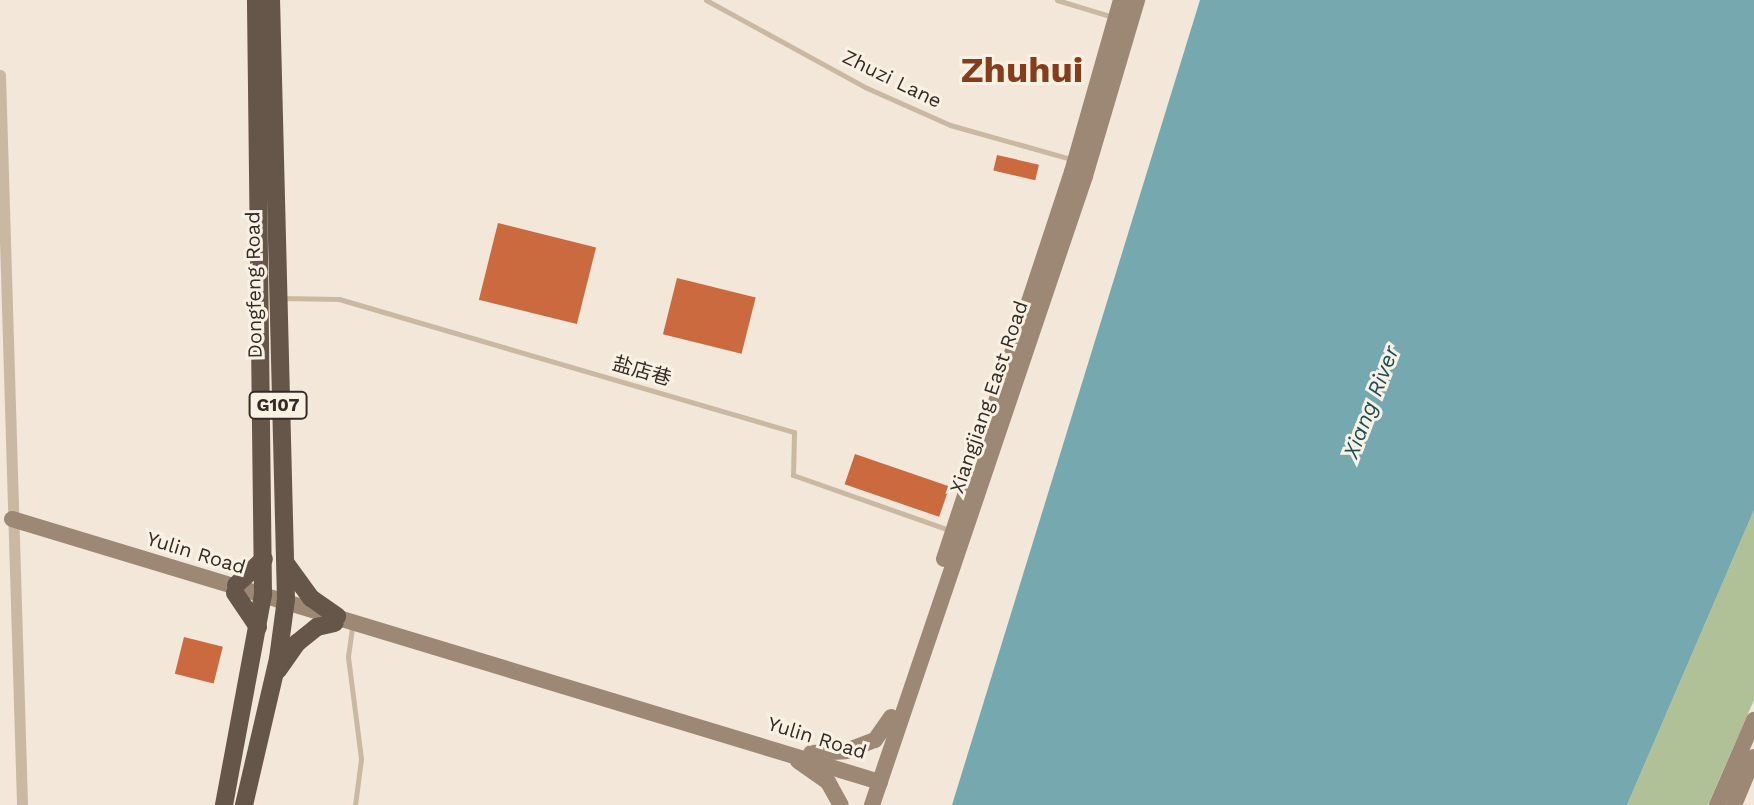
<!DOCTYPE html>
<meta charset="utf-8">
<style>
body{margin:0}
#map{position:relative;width:1754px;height:805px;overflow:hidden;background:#f2e7d8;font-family:"Work Sans","Noto Sans SC",sans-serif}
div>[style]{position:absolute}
.green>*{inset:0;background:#b0c197}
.water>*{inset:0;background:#76a9af}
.building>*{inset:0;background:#ca6a3e;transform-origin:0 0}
.service>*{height:5px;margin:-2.5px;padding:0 2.5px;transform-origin:2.5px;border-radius:2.5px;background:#cab8a3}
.minor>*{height:11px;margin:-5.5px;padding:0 5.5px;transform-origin:5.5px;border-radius:5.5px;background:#cab8a3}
.secondary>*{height:16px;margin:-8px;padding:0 8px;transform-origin:8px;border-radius:8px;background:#9d8775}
.trunk>*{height:18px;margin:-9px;padding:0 9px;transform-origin:9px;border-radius:9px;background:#665549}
span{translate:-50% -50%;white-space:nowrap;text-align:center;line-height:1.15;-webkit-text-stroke:6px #f9f1e4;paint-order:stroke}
.shield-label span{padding:2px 6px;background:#f9f1e4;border:2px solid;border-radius:6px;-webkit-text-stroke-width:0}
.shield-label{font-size:18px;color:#352b26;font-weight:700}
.street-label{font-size:20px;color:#352b26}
.water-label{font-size:22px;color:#1a4f57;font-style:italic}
.town-label{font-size:36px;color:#863d1c;font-weight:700}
</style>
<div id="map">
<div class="green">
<i style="clip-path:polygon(1754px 510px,1754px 700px,1708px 805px,1627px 805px)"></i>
</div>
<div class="water">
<i style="clip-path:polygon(1200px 0,1754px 0,1754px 510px,1627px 805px,952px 805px)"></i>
</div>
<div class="building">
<i style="left:997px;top:155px;width:43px;height:16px;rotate:13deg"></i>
<i style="left:498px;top:223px;width:101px;height:79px;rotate:14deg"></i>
<i style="left:677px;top:278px;width:81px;height:58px;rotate:14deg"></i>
<i style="left:855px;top:454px;width:100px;height:32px;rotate:19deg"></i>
<i style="left:184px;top:637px;width:40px;height:38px;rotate:14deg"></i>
</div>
<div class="service">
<i style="left:706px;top:0;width:183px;rotate:28.7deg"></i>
<i style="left:867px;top:88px;width:91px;rotate:24deg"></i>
<i style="left:950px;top:125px;width:126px;rotate:15.7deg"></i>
<i style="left:1057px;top:0;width:59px;rotate:16.9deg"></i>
<i style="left:282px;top:298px;width:57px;rotate:1deg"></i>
<i style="left:339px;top:299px;width:474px;rotate:16.3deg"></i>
<i style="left:794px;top:432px;width:43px;rotate:91.3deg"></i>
<i style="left:793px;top:475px;width:169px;rotate:19.4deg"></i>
<i style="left:352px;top:628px;width:29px;rotate:98deg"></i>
<i style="left:348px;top:657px;width:103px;rotate:82.7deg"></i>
<i style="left:361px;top:759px;width:46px;rotate:97.4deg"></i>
</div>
<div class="minor">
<i style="left:0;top:75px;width:730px;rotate:88.27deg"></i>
</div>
<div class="secondary">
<i style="left:12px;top:519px;width:907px;rotate:16.86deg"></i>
<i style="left:944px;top:559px;width:408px;rotate:-71.7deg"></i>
<i style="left:1072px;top:172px;width:179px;rotate:-74.1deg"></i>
<i style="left:811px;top:753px;width:35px;rotate:-3deg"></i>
<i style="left:846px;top:751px;width:31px;rotate:-21deg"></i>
<i style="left:875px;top:740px;width:28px;rotate:-55deg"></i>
<i style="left:798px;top:761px;width:37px;rotate:35deg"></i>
<i style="left:828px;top:782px;width:26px;rotate:61deg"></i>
<i style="left:872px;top:805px;width:664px;rotate:-71.29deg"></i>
<i style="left:1085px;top:176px;width:184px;rotate:-73.5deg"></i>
<i style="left:1717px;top:805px;width:93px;rotate:-66.5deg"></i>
<i style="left:1734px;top:805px;width:52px;rotate:-67.4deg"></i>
</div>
<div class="trunk">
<i style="left:287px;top:565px;width:41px;rotate:54deg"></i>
<i style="left:311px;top:598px;width:32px;rotate:35deg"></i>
<i style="left:236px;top:585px;width:38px;rotate:-43deg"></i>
<i style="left:235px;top:593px;width:41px;rotate:55.9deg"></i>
<i style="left:278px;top:670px;width:33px;rotate:-55deg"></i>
<i style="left:297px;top:643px;width:26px;rotate:-39deg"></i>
<i style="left:317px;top:627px;width:18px;rotate:-13deg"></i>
<i style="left:224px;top:805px;width:215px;rotate:-79.5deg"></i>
<i style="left:263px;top:594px;width:594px;rotate:-90.68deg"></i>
<i style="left:244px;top:805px;width:150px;rotate:-76.9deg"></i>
<i style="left:278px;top:659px;width:61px;rotate:-82.4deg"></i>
<i style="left:286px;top:599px;width:599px;rotate:-91.43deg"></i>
</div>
<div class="shield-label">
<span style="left:278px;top:405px">G107</span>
</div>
<div class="street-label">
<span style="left:892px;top:79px;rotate:26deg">Zhuzi Lane</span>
<span style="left:254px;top:285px;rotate:-91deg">Dongfeng Road</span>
<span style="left:642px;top:371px;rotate:16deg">盐店巷</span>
<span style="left:989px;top:397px;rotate:-71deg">Xiangjiang East Road</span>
<span style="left:196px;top:553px;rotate:17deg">Yulin Road</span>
<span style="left:817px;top:738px;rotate:17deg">Yulin Road</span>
</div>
<div class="water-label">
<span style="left:1371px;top:402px;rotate:-69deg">Xiang River</span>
</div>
<div class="town-label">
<span style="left:1022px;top:71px">Zhuhui</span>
</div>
</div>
